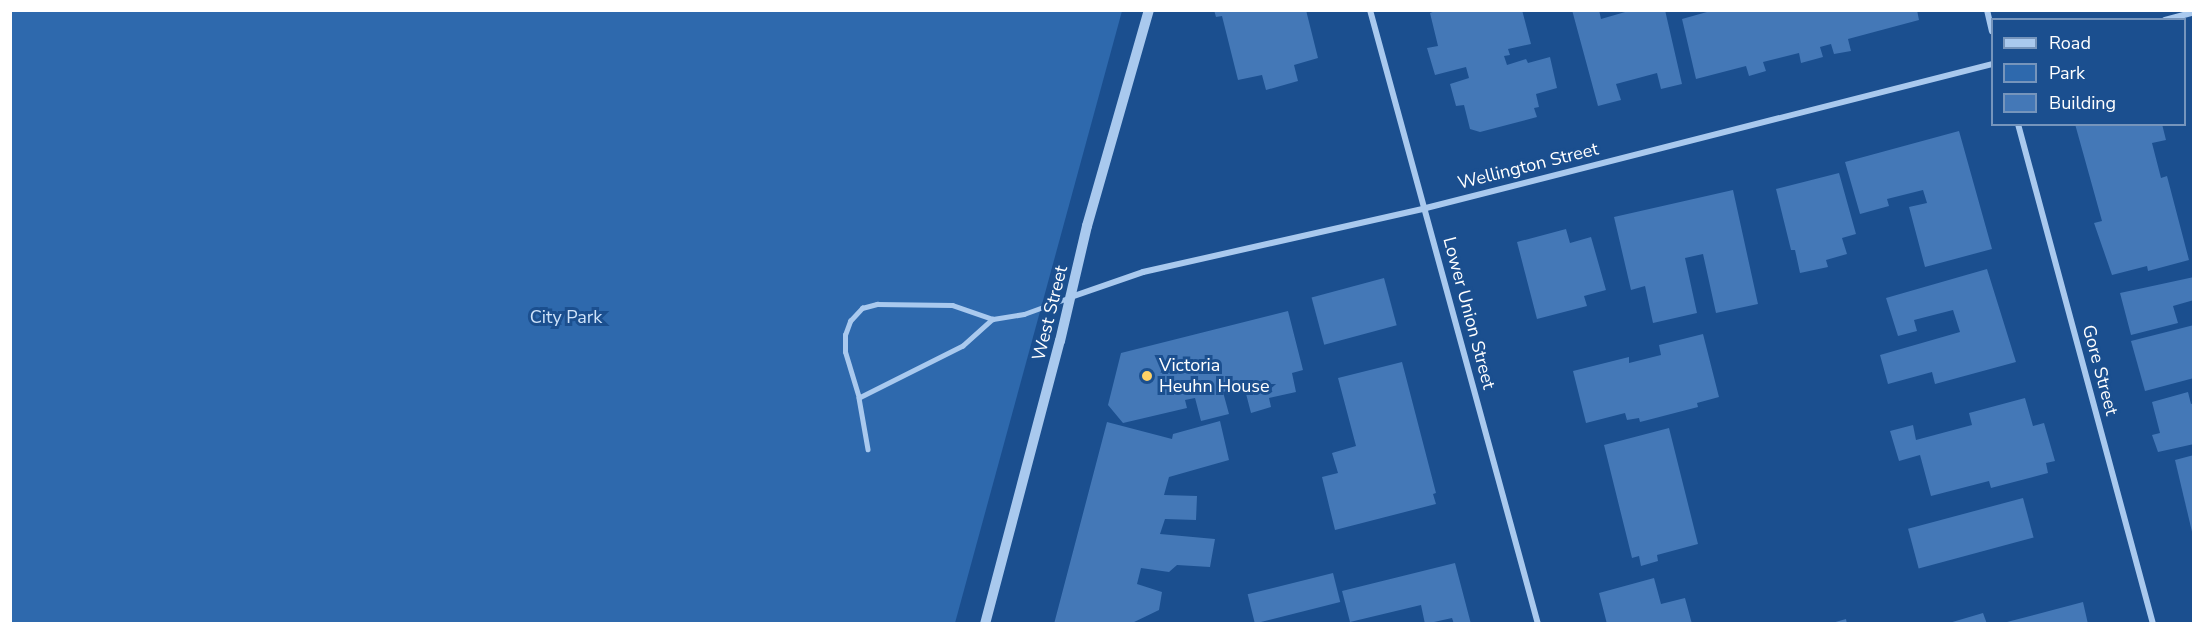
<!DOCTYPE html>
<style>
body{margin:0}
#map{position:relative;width:2204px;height:634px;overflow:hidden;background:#1b4f8f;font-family:"Nunito Sans",sans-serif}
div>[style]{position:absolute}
.green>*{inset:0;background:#2e69ad}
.building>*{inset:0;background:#4478b7;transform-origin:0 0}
.service>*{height:4.5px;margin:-2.25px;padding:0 2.25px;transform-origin:2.25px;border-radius:2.25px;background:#a9c9ee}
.minor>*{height:6px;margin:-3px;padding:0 3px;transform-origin:3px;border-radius:3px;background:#a9c9ee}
.tertiary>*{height:10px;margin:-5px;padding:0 5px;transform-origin:5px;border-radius:5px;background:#a9c9ee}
.dots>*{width:16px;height:16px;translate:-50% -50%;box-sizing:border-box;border:3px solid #1b4f8f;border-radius:50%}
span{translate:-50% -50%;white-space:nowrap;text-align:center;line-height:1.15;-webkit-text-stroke:6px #1b4f8f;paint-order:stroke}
.street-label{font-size:18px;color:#fff}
.park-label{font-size:18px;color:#cfe3fa}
.poi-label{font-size:18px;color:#fff}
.left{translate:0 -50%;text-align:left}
.frame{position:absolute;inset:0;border:12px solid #fff;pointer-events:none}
.legend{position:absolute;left:1991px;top:18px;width:195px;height:108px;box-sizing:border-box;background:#1b4f8f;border:2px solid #7695bc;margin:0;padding:8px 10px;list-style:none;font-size:18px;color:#fff}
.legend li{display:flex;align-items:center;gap:12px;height:30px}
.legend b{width:30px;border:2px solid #7695bc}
</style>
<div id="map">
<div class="green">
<i style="clip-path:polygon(10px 11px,1122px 11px,955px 623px,11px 623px)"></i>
</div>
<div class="building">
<i style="clip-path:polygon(1214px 10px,1306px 10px,1318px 58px,1294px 65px,1298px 81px,1266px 90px,1262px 75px,1238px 80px,1222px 16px,1216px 17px)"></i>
<i style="clip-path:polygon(1438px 10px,1522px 10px,1531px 44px,1508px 49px,1510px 55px,1504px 56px,1507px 65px,1526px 59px,1528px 63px,1550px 57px,1557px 88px,1536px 94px,1539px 107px,1534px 108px,1537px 117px,1480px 132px,1470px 129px,1464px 105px,1456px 106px,1450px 84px,1469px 78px,1466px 67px,1435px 75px,1427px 48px,1438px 46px,1430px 13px)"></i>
<i style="clip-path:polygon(1572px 10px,1599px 10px,1601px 19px,1632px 10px,1665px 10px,1682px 84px,1661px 89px,1657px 73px,1616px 84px,1621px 100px,1598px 106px)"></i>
<i style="clip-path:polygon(1714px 10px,1917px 10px,1919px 20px,1848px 39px,1851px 51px,1834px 54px,1831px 44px,1820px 47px,1823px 57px,1801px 63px,1799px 53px,1763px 62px,1766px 71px,1749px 76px,1746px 66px,1696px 79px,1682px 19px)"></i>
<i style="clip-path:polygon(2075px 124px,2162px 124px,2166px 140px,2152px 143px,2161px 178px,2167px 176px,2189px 260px,2148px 271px,2147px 266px,2112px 275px,2094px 223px,2102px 221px)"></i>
<i style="clip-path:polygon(1959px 131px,1992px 249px,1925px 267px,1909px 207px,1927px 203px,1923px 190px,1887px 199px,1889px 206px,1860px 214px,1845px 162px)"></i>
<i style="clip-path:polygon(1839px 173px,1856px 234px,1842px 238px,1847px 254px,1826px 260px,1828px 267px,1800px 273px,1795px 250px,1791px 250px,1776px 189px)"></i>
<i style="clip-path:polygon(1733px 190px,1758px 304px,1716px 313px,1703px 254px,1685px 258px,1697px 313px,1653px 323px,1645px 286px,1631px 290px,1614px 217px)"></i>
<i style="clip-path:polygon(1566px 229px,1570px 243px,1591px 237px,1606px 290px,1584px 296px,1587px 306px,1537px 319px,1517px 242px)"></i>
<i style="clip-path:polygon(1987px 269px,2016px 362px,1935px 384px,1932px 372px,1888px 384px,1880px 355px,1960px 332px,1953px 310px,1914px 320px,1917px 331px,1898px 336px,1886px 298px)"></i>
<i style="clip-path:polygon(2194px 277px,2194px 300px,2173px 306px,2178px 323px,2131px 335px,2120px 293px)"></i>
<i style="left:1384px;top:278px;width:49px;height:75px;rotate:75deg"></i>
<i style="clip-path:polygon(1288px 311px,1303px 370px,1292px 373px,1296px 392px,1269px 398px,1271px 407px,1251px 413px,1244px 386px,1223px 392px,1229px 414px,1201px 421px,1195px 398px,1185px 400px,1187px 408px,1123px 423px,1108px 405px,1121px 353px)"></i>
<i style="clip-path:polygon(2194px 325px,2194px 378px,2145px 391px,2131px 341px)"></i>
<i style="clip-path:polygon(1703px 334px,1719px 397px,1697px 403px,1698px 407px,1640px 422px,1639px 418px,1627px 420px,1625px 413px,1586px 423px,1573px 371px,1629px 357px,1629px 363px,1661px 355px,1659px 345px)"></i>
<i style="clip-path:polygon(1402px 362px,1436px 493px,1433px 494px,1436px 504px,1335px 530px,1322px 477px,1338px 473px,1332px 453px,1356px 446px,1338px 378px)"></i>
<i style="clip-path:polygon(2188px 392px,2191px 404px,2194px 403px,2194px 444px,2158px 452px,2152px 435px,2160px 433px,2152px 402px)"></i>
<i style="clip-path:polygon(2025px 398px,2033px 426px,2044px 423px,2055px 461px,2046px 463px,2048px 473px,1991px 488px,1989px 481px,1931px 496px,1920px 455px,1899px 461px,1890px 431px,1913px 425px,1916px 440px,1972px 425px,1969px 413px)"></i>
<i style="clip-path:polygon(1220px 421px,1229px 460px,1169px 477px,1164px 495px,1197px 496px,1196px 520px,1165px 519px,1160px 534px,1215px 539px,1210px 567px,1177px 565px,1169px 572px,1141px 568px,1137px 584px,1162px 592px,1159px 610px,1130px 624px,1054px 624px,1107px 422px,1172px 439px,1173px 434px)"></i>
<i style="clip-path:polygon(1669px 428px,1698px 544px,1657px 555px,1658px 561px,1641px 566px,1639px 556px,1632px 558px,1604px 445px)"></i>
<i style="clip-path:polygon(2194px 455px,2194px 536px,2193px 536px,2175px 460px)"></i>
<i style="left:2023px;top:498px;width:41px;height:119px;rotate:75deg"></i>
<i style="clip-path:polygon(1455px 563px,1471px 624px,1454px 624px,1452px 618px,1425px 624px,1421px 605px,1350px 622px,1342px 591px)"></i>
<i style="left:1333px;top:573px;width:30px;height:88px;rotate:76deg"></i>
<i style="clip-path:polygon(1654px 578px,1661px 604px,1685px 598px,1692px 624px,1607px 624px,1599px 593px)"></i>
<i style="clip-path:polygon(2083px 602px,2088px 624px,2007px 624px,2007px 622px)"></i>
<i style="clip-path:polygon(1983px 613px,1987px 624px,1949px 624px,1949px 623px)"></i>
<i style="clip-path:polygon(1846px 619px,1847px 624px,1832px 624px,1832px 623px)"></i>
</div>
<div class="service">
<i style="left:877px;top:304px;width:75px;rotate:0.8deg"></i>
<i style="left:952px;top:305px;width:43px;rotate:18.9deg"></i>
<i style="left:993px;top:319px;width:40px;rotate:138deg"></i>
<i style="left:963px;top:346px;width:116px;rotate:153.4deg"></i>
<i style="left:859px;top:398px;width:48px;rotate:-106.9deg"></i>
<i style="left:845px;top:352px;width:17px;rotate:-90deg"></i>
<i style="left:845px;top:335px;width:15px;rotate:-70deg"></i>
<i style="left:850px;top:321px;width:18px;rotate:-47deg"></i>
<i style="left:862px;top:308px;width:16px;rotate:-15deg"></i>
<i style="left:993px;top:319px;width:31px;rotate:-9deg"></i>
<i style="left:1024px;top:314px;width:47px;rotate:-20deg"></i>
<i style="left:859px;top:398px;width:52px;rotate:80deg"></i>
</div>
<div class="minor">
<i style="left:1370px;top:10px;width:637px;rotate:74.7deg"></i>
<i style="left:1987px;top:10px;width:22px;rotate:77deg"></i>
<i style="left:2165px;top:20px;width:30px;rotate:-15deg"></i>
<i style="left:2018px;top:124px;width:518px;rotate:74.89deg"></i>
<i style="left:1071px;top:297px;width:76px;rotate:-19.1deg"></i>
<i style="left:1143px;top:272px;width:290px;rotate:-12.7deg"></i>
<i style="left:1426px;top:208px;width:584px;rotate:-14.27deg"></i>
</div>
<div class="tertiary">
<i style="left:985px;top:624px;width:293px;rotate:-75.2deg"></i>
<i style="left:1060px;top:341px;width:118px;rotate:-76.8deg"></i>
<i style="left:1087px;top:226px;width:225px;rotate:-74deg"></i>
</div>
<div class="dots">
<i style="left:1147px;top:376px;background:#ffd166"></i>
</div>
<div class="street-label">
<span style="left:1528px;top:166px;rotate:-14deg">Wellington Street</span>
<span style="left:1050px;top:313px;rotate:-76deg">West Street</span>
<span style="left:1469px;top:313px;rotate:75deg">Lower Union Street</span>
<span style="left:2100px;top:370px;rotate:75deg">Gore Street</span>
</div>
<div class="park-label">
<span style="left:566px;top:317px">City Park</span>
</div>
<div class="poi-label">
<span class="left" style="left:1159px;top:376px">Victoria<br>Heuhn House</span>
</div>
<div class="frame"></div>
<ul class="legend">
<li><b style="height:8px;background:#a9c9ee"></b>Road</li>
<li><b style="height:16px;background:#2e69ad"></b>Park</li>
<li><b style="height:16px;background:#4478b7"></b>Building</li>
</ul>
</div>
